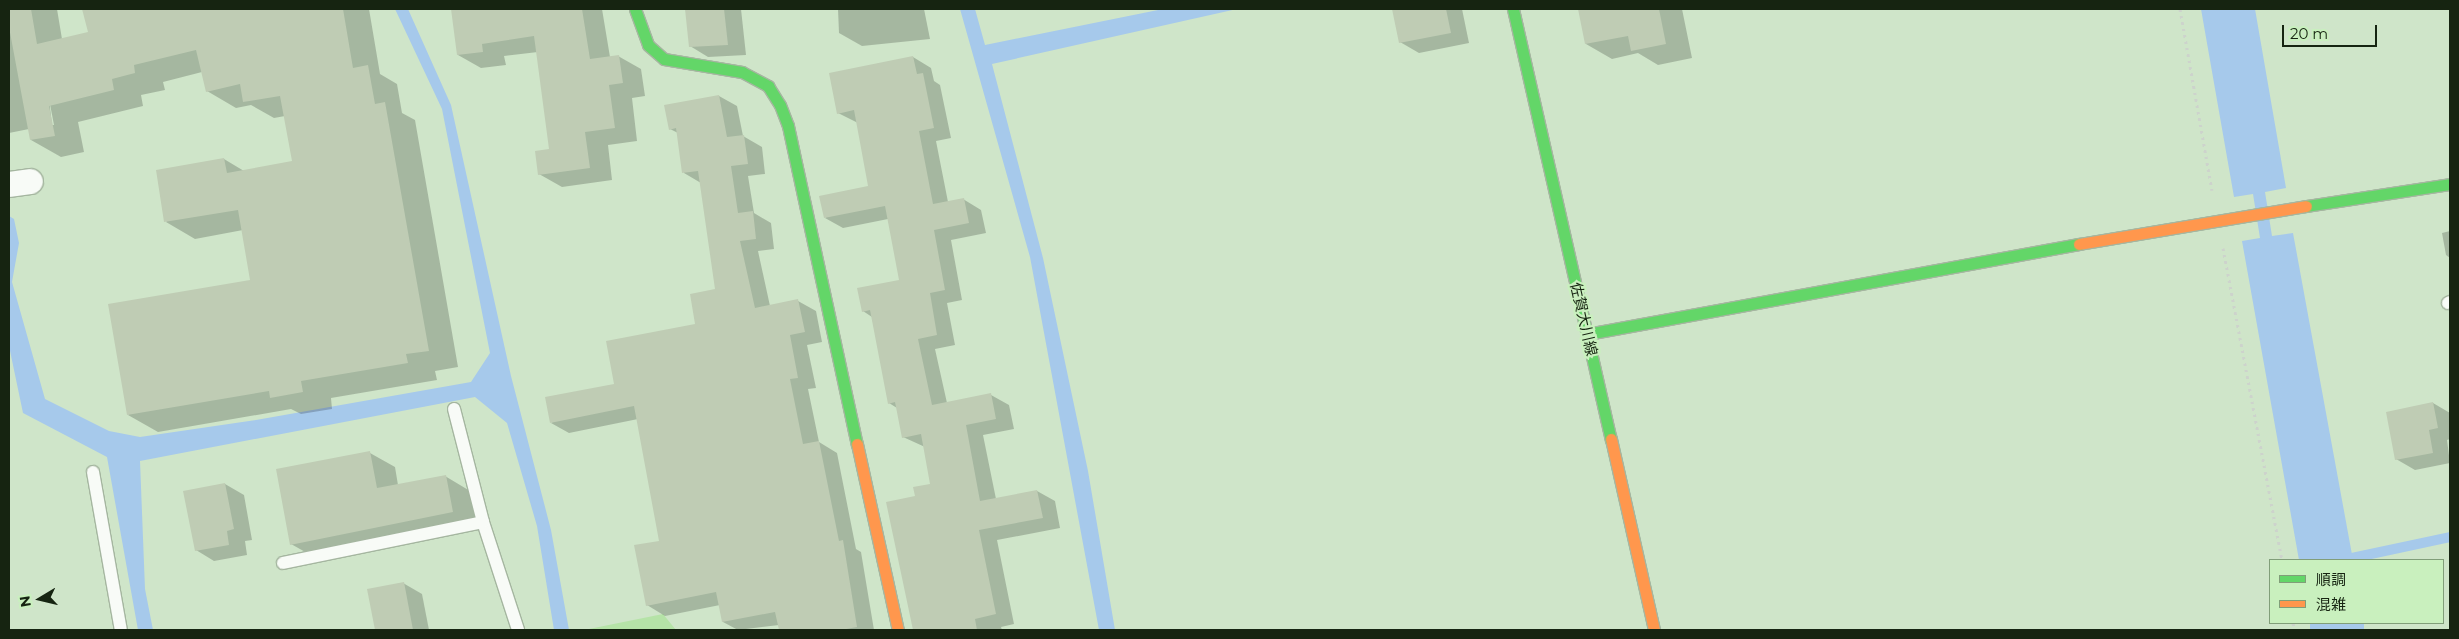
<!DOCTYPE html>
<meta charset="utf-8">
<style>
body{margin:0}
#map{position:relative;width:2459px;height:639px;overflow:hidden;background:#cfe5c9;font-family:Montserrat,"Noto Sans JP",sans-serif}
div>[style]{position:absolute}
.green>*{inset:0;background:#b5e3a7}
.water>*{inset:0;background:#a6c9eb;transform-origin:0 0}
.shadow>*{inset:0;background:#0003}
.stream>*{height:10px;margin:-5px;padding:0 5px;transform-origin:5px;border-radius:5px;background:#a6c9eb}
.building>*{inset:0;background:#bfccb4}
.path>*{height:3px;margin-top:-1.5px;transform-origin:0;background:repeating-linear-gradient(90deg,#cdd3cc 0 2.5px,transparent 0 6.5px)}
.roads{filter:drop-shadow(1px 0 #a5b6a0) drop-shadow(-1px 0 #a5b6a0) drop-shadow(0 1px #a5b6a0) drop-shadow(0 -1px #a5b6a0)}
.lane>*{height:12px;margin:-6px;padding:0 6px;transform-origin:6px;border-radius:6px;background:#f8fbf7}
.street>*{height:25px;margin:-12.5px;padding:0 12.5px;transform-origin:12.5px;border-radius:12.5px;background:#f8fbf7}
.fast>*{height:11px;margin:-5.5px;padding:0 5.5px;transform-origin:5.5px;border-radius:5.5px;background:#63d668}
.slow>*{height:11px;margin:-5.5px;padding:0 5.5px;transform-origin:5.5px;border-radius:5.5px;background:#ff974d}
span{translate:-50% -50%;white-space:nowrap;text-align:center;line-height:1.15;-webkit-text-stroke:4.5px #c9f0be;paint-order:stroke}
.street-label{font-size:15px;color:#162411}
.frame{position:absolute;inset:0;border:10px solid #162411;pointer-events:none}
.legend{position:absolute;left:2269px;top:559px;width:175px;height:65px;box-sizing:border-box;background:#c9f0be;border:1px solid #819e79;margin:0;padding:6px 9px;list-style:none;font-size:15px;color:#162411}
.legend li{display:flex;align-items:center;gap:10px;height:25px}
.legend b{width:25px;border:1px solid #819e79}
.north{position:absolute;left:15px;top:574px;width:50px;height:50px;-webkit-text-stroke:4px #c9f0be;paint-order:stroke;rotate:261deg;font-size:14px;font-weight:700;line-height:20px;text-align:center;color:#162411}
.north::after{content:'';display:block;margin:auto;width:18px;height:22px;background:#162411;clip-path:polygon(50% 0,100% 100%,50% 72%,0 100%)}
.scale{position:absolute;left:2282px;top:25px;width:95px;height:22px;box-sizing:border-box;border:2px solid #162411;border-top:0;padding-left:6px;font-size:15px;line-height:18px;white-space:nowrap;color:#162411;-webkit-text-stroke:4px #c9f0be;paint-order:stroke}
</style>
<div id="map">
<div class="green">
<i style="clip-path:polygon(663px 614px,676px 630px,584px 630px)"></i>
</div>
<div class="water">
<i style="clip-path:polygon(395px 9px,408px 9px,451px 105px,511px 376px,551px 530px,569px 630px,554px 630px,537px 526px,507px 423px,475px 397px,140px 461px,145px 589px,153px 630px,138px 630px,107px 457px,23px 413px,9px 346px,9px 216px,14px 219px,19px 243px,12px 282px,45px 399px,109px 431px,140px 437px,256px 420px,471px 382px,490px 353px,442px 109px)"></i>
<i style="clip-path:polygon(960px 9px,975px 9px,985px 45px,1163px 9px,1237px 9px,992px 64px,1043px 258px,1088px 471px,1115px 630px,1099px 630px,1030px 257px)"></i>
<i style="clip-path:polygon(2201px 9px,2255px 9px,2286px 188px,2265px 192px,2272px 236px,2293px 233px,2353px 560px,2299px 560px,2242px 241px,2260px 238px,2253px 194px,2234px 197px)"></i>
<i style="left:2310px;top:623px;width:54px;height:7px"></i>
</div>
<div class="shadow">
<i style="clip-path:polygon(evenodd,9px 9px,57px 9px,62px 39px,89px 33px,83px 9px,369px 9px,380px 74px,397px 84px,402px 113px,415px 120px,458px 367px,435px 371px,437px 380px,331px 398px,332px 409px,301px 414px,291px 409px,158px 432px,128px 415px,251px 281px,243px 230px,195px 239px,166px 222px,224px 159px,244px 171px,293px 162px,285px 116px,274px 118px,251px 105px,236px 108px,207px 91px,202px 72px,163px 82px,165px 90px,141px 95px,143px 106px,78px 122px,84px 152px,61px 157px,31px 140px,29px 129px,9px 133px,9px 9px,49px 99px,54px 125px,52px 125px,49px 99px)"></i>
<i style="clip-path:polygon(452px 9px,602px 9px,610px 57px,618px 56px,641px 69px,645px 96px,632px 98px,637px 141px,608px 145px,612px 180px,562px 187px,539px 174px,551px 150px,538px 52px,504px 56px,506px 65px,481px 68px,458px 55px)"></i>
<i style="clip-path:polygon(686px 9px,741px 9px,746px 55px,708px 57px,690px 46px)"></i>
<i style="clip-path:polygon(838px 9px,924px 9px,930px 39px,862px 46px,839px 33px)"></i>
<i style="clip-path:polygon(1394px 9px,1462px 9px,1469px 43px,1419px 53px,1400px 42px)"></i>
<i style="clip-path:polygon(1579px 9px,1682px 9px,1692px 58px,1658px 65px,1638px 53px,1612px 59px,1586px 44px)"></i>
<i style="clip-path:polygon(913px 57px,931px 68px,934px 81px,940px 85px,951px 138px,936px 141px,948px 202px,963px 199px,981px 210px,986px 233px,951px 240px,962px 300px,947px 303px,955px 345px,935px 349px,947px 403px,991px 395px,1009px 405px,1014px 429px,983px 435px,996px 499px,1037px 491px,1055px 501px,1060px 528px,997px 540px,1014px 624px,1001px 627px,1002px 630px,914px 630px,888px 503px,916px 497px,932px 485px,925px 447px,903px 437px,897px 408px,889px 403px,872px 317px,863px 311px,901px 281px,888px 219px,843px 228px,825px 218px,870px 187px,858px 123px,838px 113px)"></i>
<i style="clip-path:polygon(719px 96px,737px 106px,743px 136px,762px 147px,765px 174px,748px 176px,754px 213px,771px 223px,774px 249px,758px 251px,770px 306px,798px 301px,816px 311px,822px 342px,807px 345px,816px 388px,808px 389px,819px 442px,837px 453px,856px 549px,861px 552px,874px 630px,780px 630px,779px 625px,738px 630px,723px 622px,720px 605px,665px 616px,647px 605px,661px 542px,638px 419px,569px 433px,551px 423px,615px 385px,697px 325px,716px 290px,701px 183px,684px 173px,678px 133px,670px 129px)"></i>
<i style="clip-path:polygon(2450px 231px,2450px 258px,2446px 255px,2442px 233px)"></i>
<i style="clip-path:polygon(2433px 403px,2450px 413px,2450px 439px,2447px 440px,2450px 463px,2415px 470px,2396px 459px)"></i>
<i style="clip-path:polygon(370px 453px,395px 467px,398px 485px,445px 476px,470px 491px,477px 526px,316px 558px,291px 544px)"></i>
<i style="clip-path:polygon(225px 484px,244px 495px,252px 540px,245px 541px,247px 555px,214px 561px,196px 550px)"></i>
<i style="clip-path:polygon(403px 583px,422px 594px,429px 630px,376px 630px,369px 590px)"></i>
</div>
<div class="stream">
<i style="left:2352px;top:558px;width:100px;rotate:-12.1deg"></i>
</div>
<div class="building">
<i style="clip-path:polygon(9px 9px,31px 9px,37px 44px,88px 32px,82px 9px,343px 9px,353px 68px,368px 65px,375px 104px,385px 102px,429px 351px,406px 354px,408px 363px,301px 381px,303px 392px,270px 398px,269px 391px,127px 415px,108px 304px,250px 280px,238px 210px,164px 222px,156px 170px,224px 158px,227px 173px,292px 161px,280px 96px,243px 102px,240px 84px,206px 92px,196px 50px,134px 65px,135px 73px,112px 79px,114px 90px,49px 106px,55px 136px,30px 140px,9px 27px)"></i>
<i style="clip-path:polygon(451px 9px,582px 9px,590px 59px,619px 55px,623px 83px,609px 85px,615px 128px,585px 132px,590px 168px,538px 175px,535px 151px,549px 149px,534px 36px,482px 44px,483px 52px,457px 55px)"></i>
<i style="clip-path:polygon(685px 9px,724px 9px,728px 45px,689px 47px)"></i>
<i style="clip-path:polygon(1392px 9px,1446px 9px,1451px 33px,1399px 43px)"></i>
<i style="clip-path:polygon(1578px 9px,1659px 9px,1666px 44px,1631px 51px,1628px 36px,1585px 44px)"></i>
<i style="clip-path:polygon(913px 56px,917px 74px,923px 73px,934px 128px,919px 131px,933px 204px,964px 198px,969px 223px,934px 230px,945px 290px,930px 293px,937px 335px,918px 339px,932px 405px,991px 393px,996px 419px,966px 425px,980px 501px,1037px 490px,1043px 518px,979px 530px,996px 614px,975px 619px,977px 630px,913px 630px,886px 502px,915px 496px,913px 487px,930px 484px,921px 434px,902px 438px,895px 402px,888px 404px,870px 310px,862px 312px,857px 288px,899px 280px,885px 206px,824px 218px,819px 196px,868px 186px,854px 110px,837px 114px,829px 73px)"></i>
<i style="clip-path:polygon(719px 95px,727px 137px,744px 135px,748px 164px,731px 166px,738px 213px,753px 211px,756px 239px,740px 241px,755px 308px,798px 299px,805px 332px,790px 335px,798px 378px,790px 379px,803px 444px,819px 441px,839px 541px,843px 540px,857px 627px,841px 630px,779px 630px,775px 612px,722px 622px,716px 592px,646px 606px,634px 545px,659px 541px,634px 406px,550px 423px,545px 397px,614px 384px,606px 341px,695px 324px,690px 294px,715px 289px,698px 171px,682px 173px,676px 128px,669px 130px,664px 105px)"></i>
<i style="clip-path:polygon(2433px 402px,2438px 428px,2429px 430px,2433px 453px,2395px 460px,2386px 412px)"></i>
<i style="clip-path:polygon(370px 451px,377px 488px,446px 475px,453px 512px,290px 545px,276px 469px)"></i>
<i style="clip-path:polygon(225px 483px,234px 529px,227px 531px,229px 545px,195px 551px,183px 491px)"></i>
<i style="clip-path:polygon(404px 582px,413px 630px,375px 630px,367px 589px)"></i>
</div>
<div class="path">
<i style="left:2180px;top:9px;width:184px;rotate:80deg"></i>
<i style="left:2223px;top:248px;width:318px;rotate:79.3deg"></i>
<i style="left:2293px;top:623px;width:7px;rotate:74deg"></i>
</div>
<div class="roads">
<div class="lane">
<i style="left:2448px;top:303px;width:2px;rotate:-27deg"></i>
<i style="left:454px;top:409px;width:117px;rotate:75.6deg"></i>
<i style="left:483px;top:522px;width:114px;rotate:72deg"></i>
<i style="left:93px;top:472px;width:160px;rotate:80deg"></i>
<i style="left:283px;top:563px;width:204px;rotate:-11.6deg"></i>
</div>
<div class="street">
<i style="left:9px;top:184px;width:21px;rotate:-8deg"></i>
</div>
<div class="fast">
<i style="left:635px;top:9px;width:38px;rotate:70deg"></i>
<i style="left:648px;top:45px;width:21px;rotate:41deg"></i>
<i style="left:664px;top:59px;width:79px;rotate:9.5deg"></i>
<i style="left:742px;top:72px;width:30px;rotate:28deg"></i>
<i style="left:768px;top:86px;width:22px;rotate:58deg"></i>
<i style="left:780px;top:105px;width:22px;rotate:69deg"></i>
<i style="left:788px;top:126px;width:325px;rotate:77.8deg"></i>
<i style="left:1513px;top:9px;width:441px;rotate:77.2deg"></i>
<i style="left:2306px;top:206px;width:146px;rotate:-8.7deg"></i>
<i style="left:1587px;top:334px;width:500px;rotate:-10.37deg"></i>
</div>
<div class="slow">
<i style="left:2079px;top:244px;width:230px;rotate:-9.5deg"></i>
<i style="left:1611px;top:439px;width:196px;rotate:77.3deg"></i>
<i style="left:857px;top:444px;width:190px;rotate:77.6deg"></i>
</div>
</div>
<div class="street-label">
<span style="left:1584px;top:319px;rotate:77deg">佐賀大川線</span>
</div>
<div class="frame"></div>
<ul class="legend">
<li><b style="height:6px;background:#63d668"></b>順調</li>
<li><b style="height:6px;background:#ff974d"></b>混雑</li>
</ul>
<div class="north">N</div>
<div class="scale">20 m</div>
</div>
